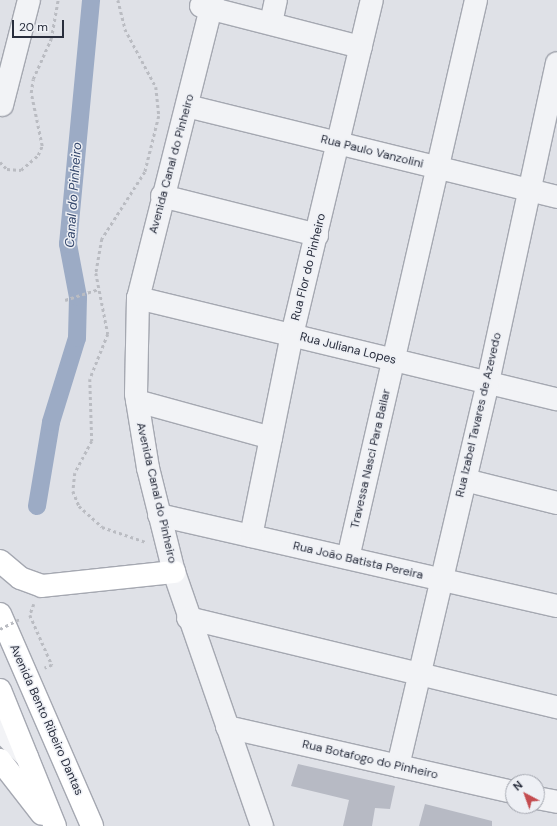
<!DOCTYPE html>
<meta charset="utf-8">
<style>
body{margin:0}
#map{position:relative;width:557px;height:826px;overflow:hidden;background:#dfe1e7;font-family:"DM Sans",sans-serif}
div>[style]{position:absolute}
.canal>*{height:18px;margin:-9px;padding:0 9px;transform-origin:9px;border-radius:9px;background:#9cabc5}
.building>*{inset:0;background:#b7bac4}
.path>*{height:2.5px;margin-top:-1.25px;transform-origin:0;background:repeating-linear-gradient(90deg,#babcc2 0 3px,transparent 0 6px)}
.roads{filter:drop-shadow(1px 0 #a5a8b1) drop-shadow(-1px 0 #a5a8b1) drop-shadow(0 1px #a5a8b1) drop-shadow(0 -1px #a5a8b1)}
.minor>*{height:22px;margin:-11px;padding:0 11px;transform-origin:11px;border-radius:11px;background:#f2f3f6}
.highway>*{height:22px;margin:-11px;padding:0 11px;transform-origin:11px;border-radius:11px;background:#fff}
.path-bridge>*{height:2.5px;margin-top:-1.25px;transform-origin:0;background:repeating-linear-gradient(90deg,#babcc2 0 3px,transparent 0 6px)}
span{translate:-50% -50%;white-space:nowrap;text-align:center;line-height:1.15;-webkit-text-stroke:3px #eef0f5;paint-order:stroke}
.street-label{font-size:12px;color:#292e3d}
.water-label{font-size:13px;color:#36496e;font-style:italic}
.north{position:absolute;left:505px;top:774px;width:40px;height:40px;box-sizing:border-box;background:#eef0f5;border:1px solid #9fa2ab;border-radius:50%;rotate:319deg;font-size:11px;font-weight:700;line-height:16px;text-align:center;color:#292e3d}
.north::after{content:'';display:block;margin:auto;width:14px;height:18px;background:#c44c50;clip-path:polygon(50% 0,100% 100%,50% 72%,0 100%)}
.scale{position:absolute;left:12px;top:20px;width:52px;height:18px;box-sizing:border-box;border:2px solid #292e3d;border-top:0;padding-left:5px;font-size:12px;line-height:14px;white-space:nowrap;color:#292e3d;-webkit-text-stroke:3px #eef0f5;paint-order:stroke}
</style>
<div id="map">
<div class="canal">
<i style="left:37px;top:506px;width:85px;rotate:-80.5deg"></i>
<i style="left:51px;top:422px;width:88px;rotate:-72.8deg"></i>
<i style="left:77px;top:338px;width:41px;rotate:-88.6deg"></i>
<i style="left:78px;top:297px;width:54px;rotate:-100.7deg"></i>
<i style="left:68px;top:244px;width:245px;rotate:-84.6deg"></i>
</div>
<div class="building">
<i style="clip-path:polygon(298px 764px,395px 786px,390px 809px,375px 808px,372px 826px,343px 826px,349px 800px,291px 786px)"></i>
<i style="clip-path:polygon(425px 804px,492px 821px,492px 826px,419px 826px)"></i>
</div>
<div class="path">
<i style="left:118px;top:0;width:30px;rotate:76deg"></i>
<i style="left:125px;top:29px;width:66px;rotate:61.9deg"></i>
<i style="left:156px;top:87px;width:29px;rotate:84deg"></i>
<i style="left:159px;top:116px;width:58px;rotate:104deg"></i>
<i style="left:145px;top:172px;width:80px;rotate:122.7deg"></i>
<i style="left:102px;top:239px;width:35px;rotate:100deg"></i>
<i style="left:96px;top:273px;width:62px;rotate:78.9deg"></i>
<i style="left:108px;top:334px;width:48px;rotate:111.8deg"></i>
<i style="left:90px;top:379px;width:62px;rotate:88.2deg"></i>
<i style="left:92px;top:441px;width:36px;rotate:118deg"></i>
<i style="left:75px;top:473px;width:18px;rotate:96deg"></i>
<i style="left:73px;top:491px;width:16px;rotate:68deg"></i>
<i style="left:79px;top:506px;width:31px;rotate:42deg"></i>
<i style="left:102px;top:527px;width:46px;rotate:18.8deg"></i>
<i style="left:0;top:162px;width:10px;rotate:45deg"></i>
<i style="left:7px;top:169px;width:14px;rotate:4deg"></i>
<i style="left:21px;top:170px;width:23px;rotate:-41deg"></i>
<i style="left:38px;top:155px;width:10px;rotate:-66deg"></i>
<i style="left:42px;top:146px;width:54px;rotate:-101.7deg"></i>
<i style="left:31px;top:93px;width:14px;rotate:-82deg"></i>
<i style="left:33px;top:79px;width:44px;rotate:-65.8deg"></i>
<i style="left:51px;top:39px;width:40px;rotate:-80deg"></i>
<i style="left:65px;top:300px;width:35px;rotate:-18deg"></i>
<i style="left:34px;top:604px;width:12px;rotate:110deg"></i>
<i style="left:30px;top:615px;width:55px;rotate:66.3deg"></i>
<i style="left:52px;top:665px;width:8px;rotate:157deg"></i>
</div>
<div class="roads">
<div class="minor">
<i style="left:213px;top:0;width:307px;rotate:104.1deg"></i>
<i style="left:138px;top:298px;width:96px;rotate:91.2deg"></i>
<i style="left:136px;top:394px;width:75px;rotate:80.8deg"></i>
<i style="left:148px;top:468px;width:107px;rotate:76deg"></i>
<i style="left:174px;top:572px;width:269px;rotate:70.9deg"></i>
<i style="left:201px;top:6px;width:165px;rotate:14.4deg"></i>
<i style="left:271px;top:23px;width:24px;rotate:-78deg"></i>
<i style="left:2px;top:105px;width:108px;rotate:-75.6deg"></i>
<i style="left:187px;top:106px;width:381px;rotate:13.8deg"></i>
<i style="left:162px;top:196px;width:160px;rotate:14.1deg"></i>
<i style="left:138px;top:298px;width:431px;rotate:13.6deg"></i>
<i style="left:137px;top:401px;width:139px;rotate:15.4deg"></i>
<i style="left:465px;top:480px;width:95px;rotate:14deg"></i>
<i style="left:159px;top:515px;width:408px;rotate:12.9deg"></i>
<i style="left:251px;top:536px;width:205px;rotate:-78.5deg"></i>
<i style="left:292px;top:335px;width:344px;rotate:-76.6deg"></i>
<i style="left:348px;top:558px;width:572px;rotate:-77.08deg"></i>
<i style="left:188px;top:618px;width:380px;rotate:13.6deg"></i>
<i style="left:227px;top:727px;width:293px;rotate:12.8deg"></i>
<i style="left:0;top:730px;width:38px;rotate:45deg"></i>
<i style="left:398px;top:766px;width:394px;rotate:-76.8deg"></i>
<i style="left:488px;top:382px;width:326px;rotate:-77.8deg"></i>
<i style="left:537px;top:798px;width:20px;rotate:11deg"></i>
</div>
<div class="highway">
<i style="left:0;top:561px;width:26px;rotate:40deg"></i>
<i style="left:20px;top:578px;width:23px;rotate:20deg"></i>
<i style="left:42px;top:586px;width:133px;rotate:-6.1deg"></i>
<i style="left:0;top:614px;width:231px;rotate:66.5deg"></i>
<i style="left:0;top:690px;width:147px;rotate:68deg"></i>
<i style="left:0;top:760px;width:68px;rotate:52.1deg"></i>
</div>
</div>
<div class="path-bridge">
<i style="left:0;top:629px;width:22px;rotate:-27deg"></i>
</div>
<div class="street-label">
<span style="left:372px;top:152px;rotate:14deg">Rua Paulo Vanzolini</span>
<span style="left:172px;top:164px;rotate:-75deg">Avenida Canal do Pinheiro</span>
<span style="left:309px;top:267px;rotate:-76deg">Rua Flor do Pinheiro</span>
<span style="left:348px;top:349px;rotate:14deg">Rua Juliana Lopes</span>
<span style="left:479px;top:415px;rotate:-77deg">Rua Izabel Tavares de Azevedo</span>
<span style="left:371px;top:459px;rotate:-77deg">Travessa Nasci Para Bailar</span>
<span style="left:156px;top:493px;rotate:77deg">Avenida Canal do Pinheiro</span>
<span style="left:358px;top:561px;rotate:13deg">Rua João Batista Pereira</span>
<span style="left:46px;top:720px;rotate:66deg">Avenida Bento Ribeiro Dantas</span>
<span style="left:370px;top:760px;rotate:13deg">Rua Botafogo do Pinheiro</span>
</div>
<div class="water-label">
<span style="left:74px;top:195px;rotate:-86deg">Canal do Pinheiro</span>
</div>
<div class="north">N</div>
<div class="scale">20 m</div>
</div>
